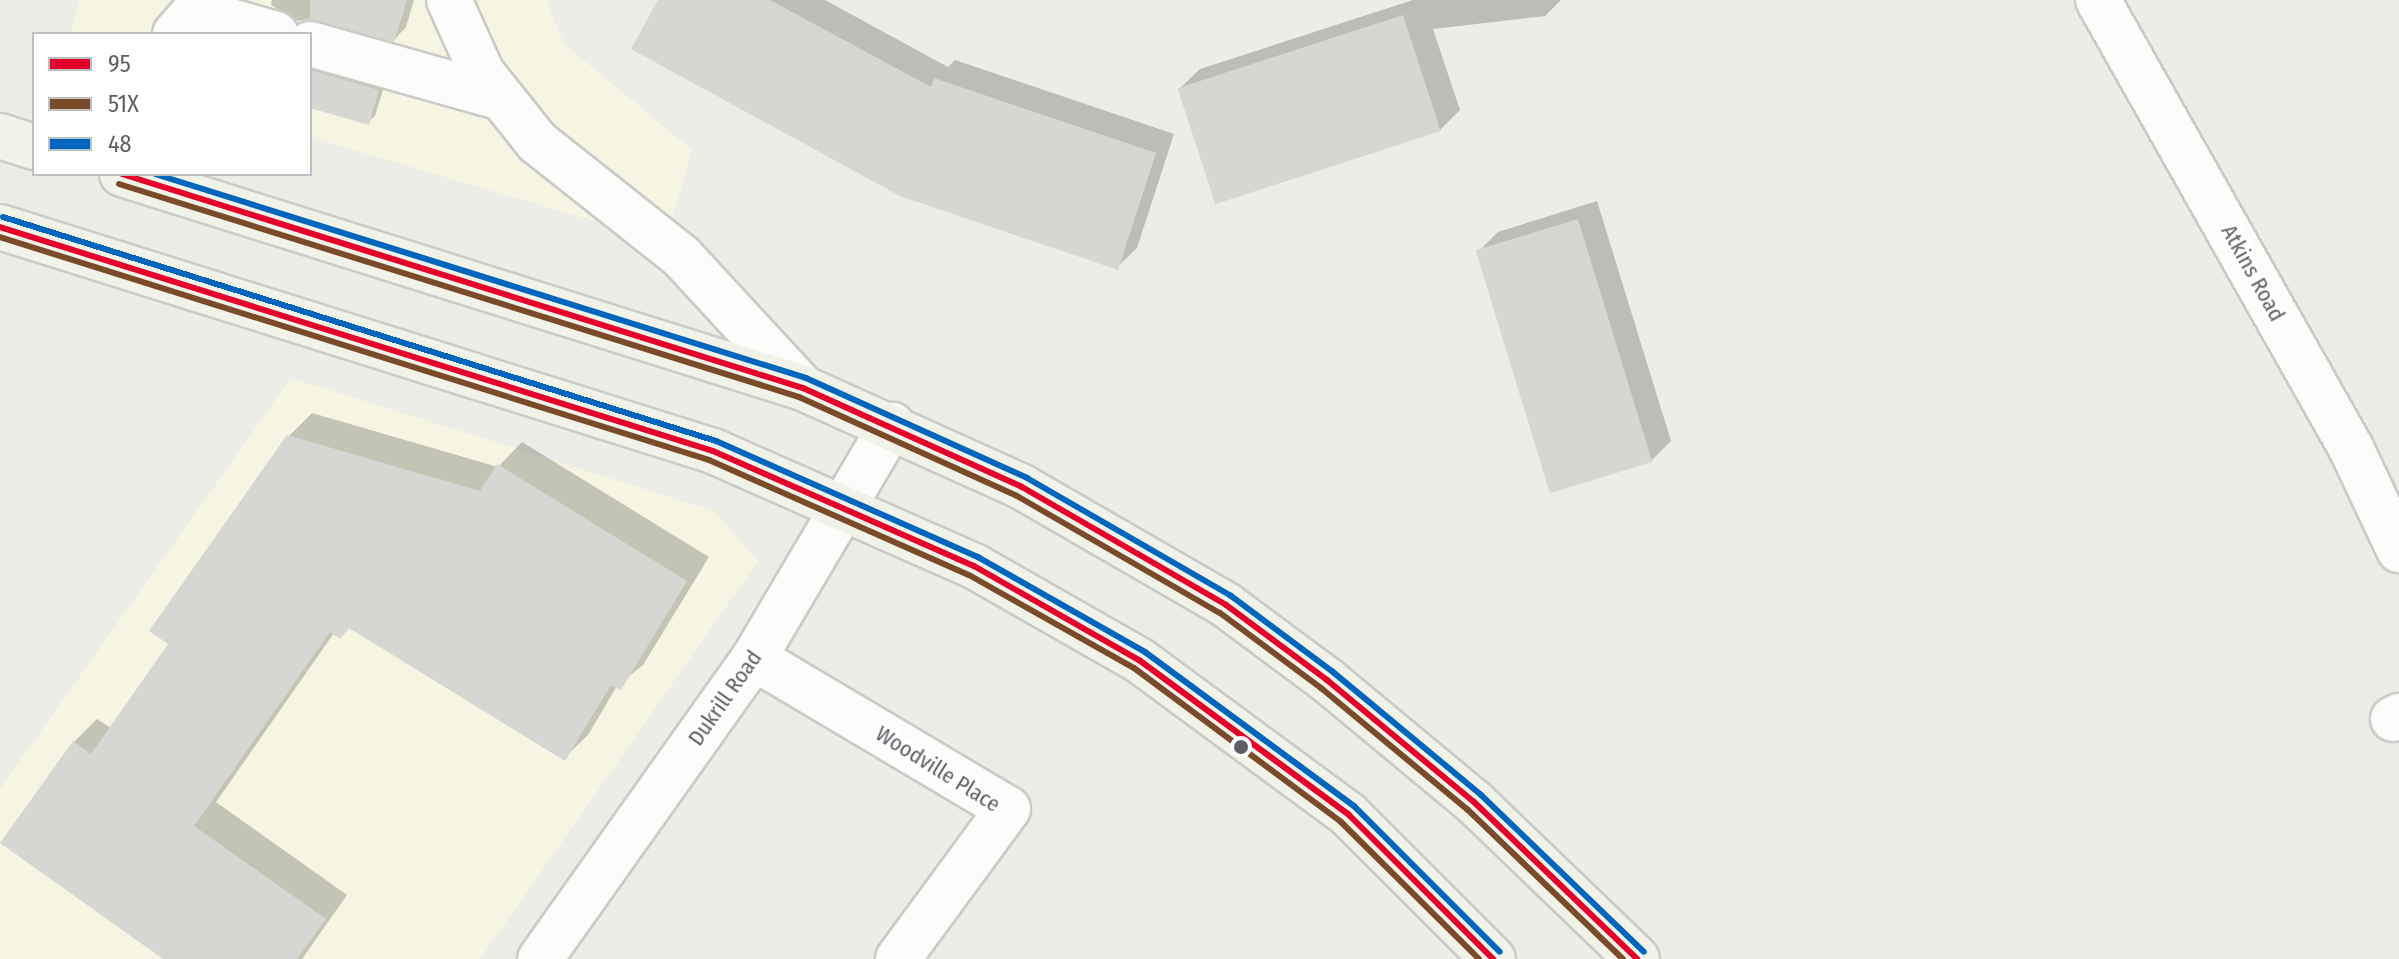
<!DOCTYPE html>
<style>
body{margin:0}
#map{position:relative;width:2399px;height:959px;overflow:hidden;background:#edede7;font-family:"Fira Sans Condensed",sans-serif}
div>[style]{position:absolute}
.commercial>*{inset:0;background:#f6f5e1}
.shadow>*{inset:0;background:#0003}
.building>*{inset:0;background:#d6d6d2;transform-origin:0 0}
.roads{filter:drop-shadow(2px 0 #cacbc9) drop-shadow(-2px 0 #cacbc9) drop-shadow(0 2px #cacbc9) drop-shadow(0 -2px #cacbc9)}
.minor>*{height:44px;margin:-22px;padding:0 22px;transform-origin:22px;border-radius:22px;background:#fcfcfb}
.major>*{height:44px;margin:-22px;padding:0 22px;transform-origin:22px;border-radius:22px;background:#f2f3e8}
.bus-1>*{height:6px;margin:-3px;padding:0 3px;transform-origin:3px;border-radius:3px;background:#e4002b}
.bus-2>*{height:6px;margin:-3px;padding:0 3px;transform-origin:3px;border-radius:3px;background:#7a4b2a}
.bus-3>*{height:6px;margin:-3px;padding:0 3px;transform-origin:3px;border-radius:3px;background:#0065bd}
.dots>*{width:22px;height:22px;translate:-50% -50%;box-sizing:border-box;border:4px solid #fff;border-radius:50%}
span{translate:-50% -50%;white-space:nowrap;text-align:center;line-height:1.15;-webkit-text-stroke:7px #fff;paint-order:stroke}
.street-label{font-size:22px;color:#5d5f65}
.legend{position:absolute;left:32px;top:32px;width:280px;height:144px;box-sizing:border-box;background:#fff;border:2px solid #bebfc1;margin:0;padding:10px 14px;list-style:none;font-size:24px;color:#5d5f65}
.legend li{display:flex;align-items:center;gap:16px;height:40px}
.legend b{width:40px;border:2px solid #bebfc1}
</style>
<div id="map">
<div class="commercial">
<i style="clip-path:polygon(80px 0,546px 0,564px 44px,692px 150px,665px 242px,310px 137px,310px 34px,70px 34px)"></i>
<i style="clip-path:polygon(291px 378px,714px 511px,758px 561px,480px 959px,0 959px,0 789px)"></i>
</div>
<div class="shadow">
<i style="clip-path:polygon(272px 0,414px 0,406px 27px,394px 40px,317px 18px,298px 21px,271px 5px)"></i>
<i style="clip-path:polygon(660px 0,825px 0,948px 67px,955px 60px,1174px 134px,1137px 248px,1117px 267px)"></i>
<i style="clip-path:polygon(1413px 0,1561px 0,1545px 16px,1433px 29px,1460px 110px,1440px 130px,1180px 88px,1200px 69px)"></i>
<i style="clip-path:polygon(310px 62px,385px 83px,375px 116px,368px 122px,310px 106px)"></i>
<i style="clip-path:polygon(1597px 201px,1671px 441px,1652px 460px,1479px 251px,1498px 232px)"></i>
<i style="clip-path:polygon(312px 413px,498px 467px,522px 442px,709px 557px,643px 665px,617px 686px,588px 735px,564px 758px,350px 626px,334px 633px,216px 802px,347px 895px,302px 959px,167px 959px,74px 742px,97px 719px,111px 728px,171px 643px,288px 437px)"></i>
</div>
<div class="building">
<i style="clip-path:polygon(310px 0,407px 0,394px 42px,310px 20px)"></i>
<i style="clip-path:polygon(658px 0,770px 0,931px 87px,934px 78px,1156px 153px,1118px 270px,900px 196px,631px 49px)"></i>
<i style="left:1403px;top:15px;width:122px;height:237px;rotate:72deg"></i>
<i style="clip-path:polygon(310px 70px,379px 90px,369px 125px,310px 108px)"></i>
<i style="left:1578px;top:219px;width:254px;height:107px;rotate:73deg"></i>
<i style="clip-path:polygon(287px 435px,480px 491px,497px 464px,687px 581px,621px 690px,611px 685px,565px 761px,349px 628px,340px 639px,330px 632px,194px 826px,326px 919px,297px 959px,163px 959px,0 843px,73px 741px,91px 754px,168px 644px,149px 631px)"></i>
</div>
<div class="roads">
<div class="minor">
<i style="left:449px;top:0;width:80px;rotate:65.7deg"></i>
<i style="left:482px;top:73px;width:88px;rotate:51.4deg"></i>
<i style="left:537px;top:142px;width:185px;rotate:38.4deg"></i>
<i style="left:682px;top:257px;width:178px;rotate:47.3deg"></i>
<i style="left:2098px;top:0;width:515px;rotate:60.55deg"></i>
<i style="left:2351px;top:448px;width:113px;rotate:64.8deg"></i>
<i style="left:175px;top:34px;width:30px;rotate:-49deg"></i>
<i style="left:195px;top:11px;width:84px;rotate:15.9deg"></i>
<i style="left:310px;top:44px;width:195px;rotate:15.7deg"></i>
<i style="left:754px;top:658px;width:295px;rotate:30.7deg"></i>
<i style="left:1008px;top:809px;width:186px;rotate:126.3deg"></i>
<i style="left:2393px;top:719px;width:7px;rotate:-27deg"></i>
<i style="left:540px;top:959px;width:369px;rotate:-54.6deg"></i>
<i style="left:754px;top:658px;width:271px;rotate:-59.4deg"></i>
</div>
<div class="major">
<i style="left:0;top:136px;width:36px;rotate:18deg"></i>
<i style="left:122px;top:174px;width:714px;rotate:17.45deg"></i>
<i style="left:803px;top:388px;width:240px;rotate:24.3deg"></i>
<i style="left:1022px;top:487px;width:236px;rotate:30deg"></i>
<i style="left:1226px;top:605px;width:126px;rotate:36.6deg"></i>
<i style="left:1327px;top:680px;width:191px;rotate:39.7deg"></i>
<i style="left:1474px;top:802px;width:226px;rotate:43.9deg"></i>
<i style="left:0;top:227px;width:747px;rotate:17.44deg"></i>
<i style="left:713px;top:451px;width:285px;rotate:23.8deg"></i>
<i style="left:974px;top:566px;width:190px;rotate:29.7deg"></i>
<i style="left:1139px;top:660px;width:260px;rotate:36.4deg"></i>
<i style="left:1348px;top:814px;width:205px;rotate:45deg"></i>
</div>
</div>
<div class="bus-1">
<i style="left:122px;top:174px;width:714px;rotate:17.45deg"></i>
<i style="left:803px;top:388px;width:240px;rotate:24.3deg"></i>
<i style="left:1022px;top:487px;width:236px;rotate:30deg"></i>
<i style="left:1226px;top:605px;width:126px;rotate:36.6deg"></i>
<i style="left:1327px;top:680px;width:191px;rotate:39.7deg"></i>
<i style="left:1474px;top:802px;width:226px;rotate:43.9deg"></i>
<i style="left:0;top:227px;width:747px;rotate:17.44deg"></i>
<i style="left:713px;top:451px;width:285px;rotate:23.8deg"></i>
<i style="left:974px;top:566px;width:190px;rotate:29.7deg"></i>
<i style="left:1139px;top:660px;width:260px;rotate:36.4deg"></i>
<i style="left:1348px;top:814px;width:205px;rotate:45deg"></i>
</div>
<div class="bus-2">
<i style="left:119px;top:184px;width:713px;rotate:17.39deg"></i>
<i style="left:799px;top:397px;width:239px;rotate:24.4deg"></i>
<i style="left:1017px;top:496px;width:234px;rotate:30deg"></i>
<i style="left:1220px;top:613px;width:126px;rotate:36.6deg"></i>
<i style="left:1321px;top:688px;width:190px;rotate:39.7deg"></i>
<i style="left:1467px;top:809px;width:216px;rotate:43.9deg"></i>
<i style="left:0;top:237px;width:743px;rotate:17.46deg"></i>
<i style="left:709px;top:460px;width:284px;rotate:23.9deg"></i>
<i style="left:969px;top:575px;width:189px;rotate:29.4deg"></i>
<i style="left:1134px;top:668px;width:258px;rotate:36.6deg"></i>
<i style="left:1341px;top:822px;width:194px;rotate:44.8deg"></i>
</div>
<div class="bus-3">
<i style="left:155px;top:174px;width:682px;rotate:17.4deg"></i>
<i style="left:806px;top:378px;width:243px;rotate:24.3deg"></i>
<i style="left:1027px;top:478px;width:236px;rotate:30deg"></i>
<i style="left:1231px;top:596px;width:127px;rotate:36.7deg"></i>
<i style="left:1333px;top:672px;width:192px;rotate:39.7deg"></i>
<i style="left:1481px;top:795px;width:226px;rotate:43.9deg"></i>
<i style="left:3px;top:217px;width:747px;rotate:17.44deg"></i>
<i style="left:716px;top:441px;width:287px;rotate:23.9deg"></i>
<i style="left:978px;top:557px;width:192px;rotate:29.6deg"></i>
<i style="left:1145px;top:652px;width:260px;rotate:36.4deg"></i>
<i style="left:1354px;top:806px;width:206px;rotate:45deg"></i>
</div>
<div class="dots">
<i style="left:1241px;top:747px;background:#5d5f65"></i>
</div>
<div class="street-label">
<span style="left:2253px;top:273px;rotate:61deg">Atkins Road</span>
<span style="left:725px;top:698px;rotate:-55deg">Dukrill Road</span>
<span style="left:938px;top:769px;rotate:32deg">Woodville Place</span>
</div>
<ul class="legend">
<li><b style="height:10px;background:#e4002b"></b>95</li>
<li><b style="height:10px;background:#7a4b2a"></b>51X</li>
<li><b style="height:10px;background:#0065bd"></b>48</li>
</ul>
</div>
